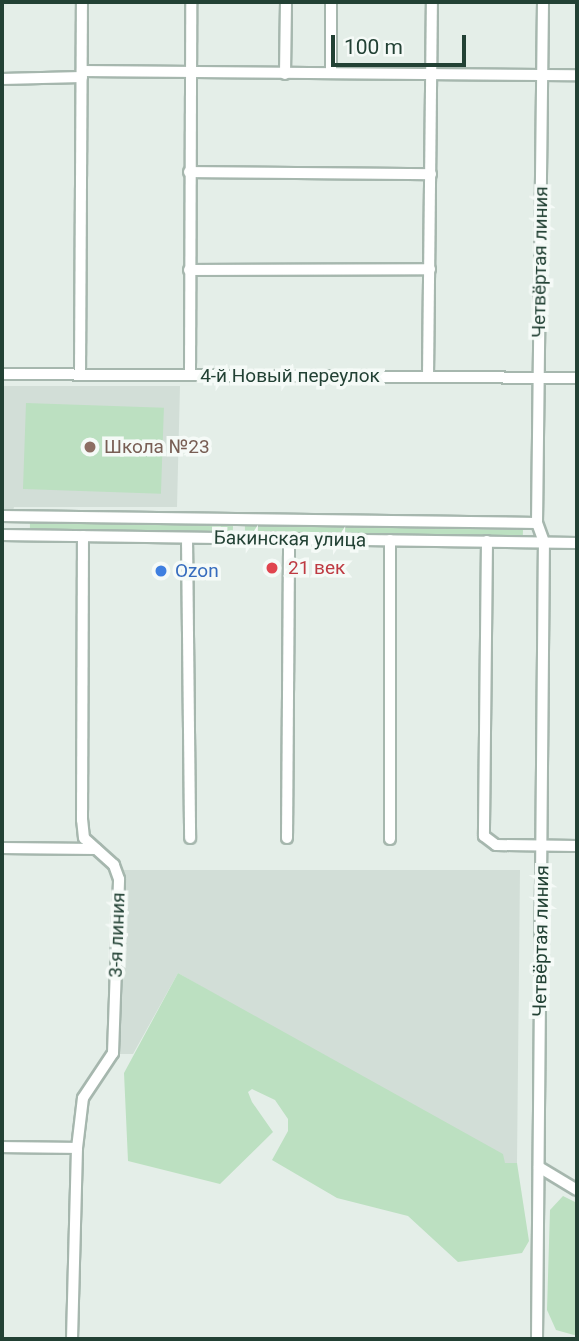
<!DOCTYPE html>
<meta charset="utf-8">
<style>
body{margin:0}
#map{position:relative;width:579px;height:1341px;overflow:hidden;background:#e4eee8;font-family:Roboto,sans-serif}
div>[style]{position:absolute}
.built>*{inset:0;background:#d2ded7}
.green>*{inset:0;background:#bce0c1;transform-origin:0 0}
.roads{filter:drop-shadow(2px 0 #a6b7ae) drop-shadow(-2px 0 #a6b7ae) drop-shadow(0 2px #a6b7ae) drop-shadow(0 -2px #a6b7ae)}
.minor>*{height:10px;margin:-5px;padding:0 5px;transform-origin:5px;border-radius:5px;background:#fff}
.dots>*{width:19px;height:19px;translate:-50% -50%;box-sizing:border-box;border:4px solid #f5faf7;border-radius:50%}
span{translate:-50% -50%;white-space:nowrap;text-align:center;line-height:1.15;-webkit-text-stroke:7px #f5faf7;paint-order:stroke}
.street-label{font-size:19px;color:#224134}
.education-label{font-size:19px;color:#785e54}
.left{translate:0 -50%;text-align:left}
.health-label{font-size:19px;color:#be3a42}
.shop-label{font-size:19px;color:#366cbe}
.frame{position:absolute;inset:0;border:4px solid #224134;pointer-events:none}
.scale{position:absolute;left:331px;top:35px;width:135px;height:32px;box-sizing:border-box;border:4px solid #224134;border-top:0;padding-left:9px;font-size:21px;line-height:24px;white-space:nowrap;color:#224134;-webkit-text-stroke:5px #f5faf7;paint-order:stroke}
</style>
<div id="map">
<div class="built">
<i style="clip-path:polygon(2px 386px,180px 386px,177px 507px,14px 507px,13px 511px,2px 511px)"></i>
<i style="clip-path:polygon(124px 870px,520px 870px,517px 1163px,505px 1163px,178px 973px,133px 1054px,117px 1054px)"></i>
</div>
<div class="green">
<i style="left:26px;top:403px;width:138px;height:86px;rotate:2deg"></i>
<i style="left:30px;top:522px;width:203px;height:7px;rotate:1deg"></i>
<i style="left:245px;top:525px;width:278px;height:8px;rotate:1deg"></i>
<i style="clip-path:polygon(178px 973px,503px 1154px,505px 1163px,517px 1163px,529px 1241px,522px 1253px,458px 1262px,408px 1216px,337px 1198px,272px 1160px,288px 1131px,288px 1119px,275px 1100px,252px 1089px,248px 1092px,252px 1102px,273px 1132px,220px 1184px,128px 1161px,124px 1073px)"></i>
<i style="clip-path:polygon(563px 1196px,577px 1203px,577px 1334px,574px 1335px,556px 1330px,547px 1310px,550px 1210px)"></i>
</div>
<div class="roads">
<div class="minor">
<i style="left:82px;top:71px;width:495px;rotate:0.5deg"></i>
<i style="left:331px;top:73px;width:71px;rotate:-90deg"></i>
<i style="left:285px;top:74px;width:72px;rotate:-89.2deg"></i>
<i style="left:2px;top:79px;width:80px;rotate:-1.4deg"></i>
<i style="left:189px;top:172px;width:242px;rotate:0.5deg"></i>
<i style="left:189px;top:270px;width:241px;rotate:-0.2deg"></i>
<i style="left:2px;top:374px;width:575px;rotate:0.4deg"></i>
<i style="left:80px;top:374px;width:372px;rotate:-89.7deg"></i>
<i style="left:190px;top:375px;width:373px;rotate:-89.8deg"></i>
<i style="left:428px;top:376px;width:374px;rotate:-89.4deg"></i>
<i style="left:2px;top:516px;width:535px;rotate:0.75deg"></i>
<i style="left:2px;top:535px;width:575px;rotate:0.8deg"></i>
<i style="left:187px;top:538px;width:300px;rotate:89.4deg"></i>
<i style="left:487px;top:541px;width:295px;rotate:90.6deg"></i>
<i style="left:484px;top:836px;width:15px;rotate:37deg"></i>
<i style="left:496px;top:845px;width:81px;rotate:0.7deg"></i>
<i style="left:287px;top:838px;width:299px;rotate:-89.6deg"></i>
<i style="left:390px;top:839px;width:299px;rotate:-90deg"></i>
<i style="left:2px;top:848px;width:94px;rotate:0.6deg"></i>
<i style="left:2px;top:1147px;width:75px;rotate:0.8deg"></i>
<i style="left:539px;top:1167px;width:44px;rotate:31.2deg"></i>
<i style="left:72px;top:1339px;width:191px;rotate:-88.5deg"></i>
<i style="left:77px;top:1148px;width:50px;rotate:-83.2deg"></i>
<i style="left:83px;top:1098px;width:54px;rotate:-56.3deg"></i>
<i style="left:113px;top:1053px;width:174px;rotate:-88deg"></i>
<i style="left:119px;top:879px;width:15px;rotate:-110deg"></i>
<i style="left:114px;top:865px;width:40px;rotate:-138deg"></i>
<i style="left:84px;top:838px;width:18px;rotate:-96deg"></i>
<i style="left:82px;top:820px;width:284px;rotate:-89.8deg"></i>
<i style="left:537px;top:1339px;width:797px;rotate:-89.5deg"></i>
<i style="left:544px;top:542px;width:20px;rotate:-110deg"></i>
<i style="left:537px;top:523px;width:521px;rotate:-89.34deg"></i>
</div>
</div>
<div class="dots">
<i style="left:90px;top:447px;background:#8d6e63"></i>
<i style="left:272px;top:568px;background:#e0444e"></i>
<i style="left:161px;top:571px;background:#3f7fe0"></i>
</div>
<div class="street-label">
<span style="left:540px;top:262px;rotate:-89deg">Четвёртая линия</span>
<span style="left:290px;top:376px">4-й Новый переулок</span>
<span style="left:290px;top:539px;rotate:1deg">Бакинская улица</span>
<span style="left:117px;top:935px;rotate:-88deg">3-я линия</span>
<span style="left:541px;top:941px;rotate:-89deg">Четвёртая линия</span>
</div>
<div class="education-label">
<span class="left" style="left:104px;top:447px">Школа №23</span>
</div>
<div class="health-label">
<span class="left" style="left:288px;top:568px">21 век</span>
</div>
<div class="shop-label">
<span class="left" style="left:175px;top:571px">Ozon</span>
</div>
<div class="frame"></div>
<div class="scale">100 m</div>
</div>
